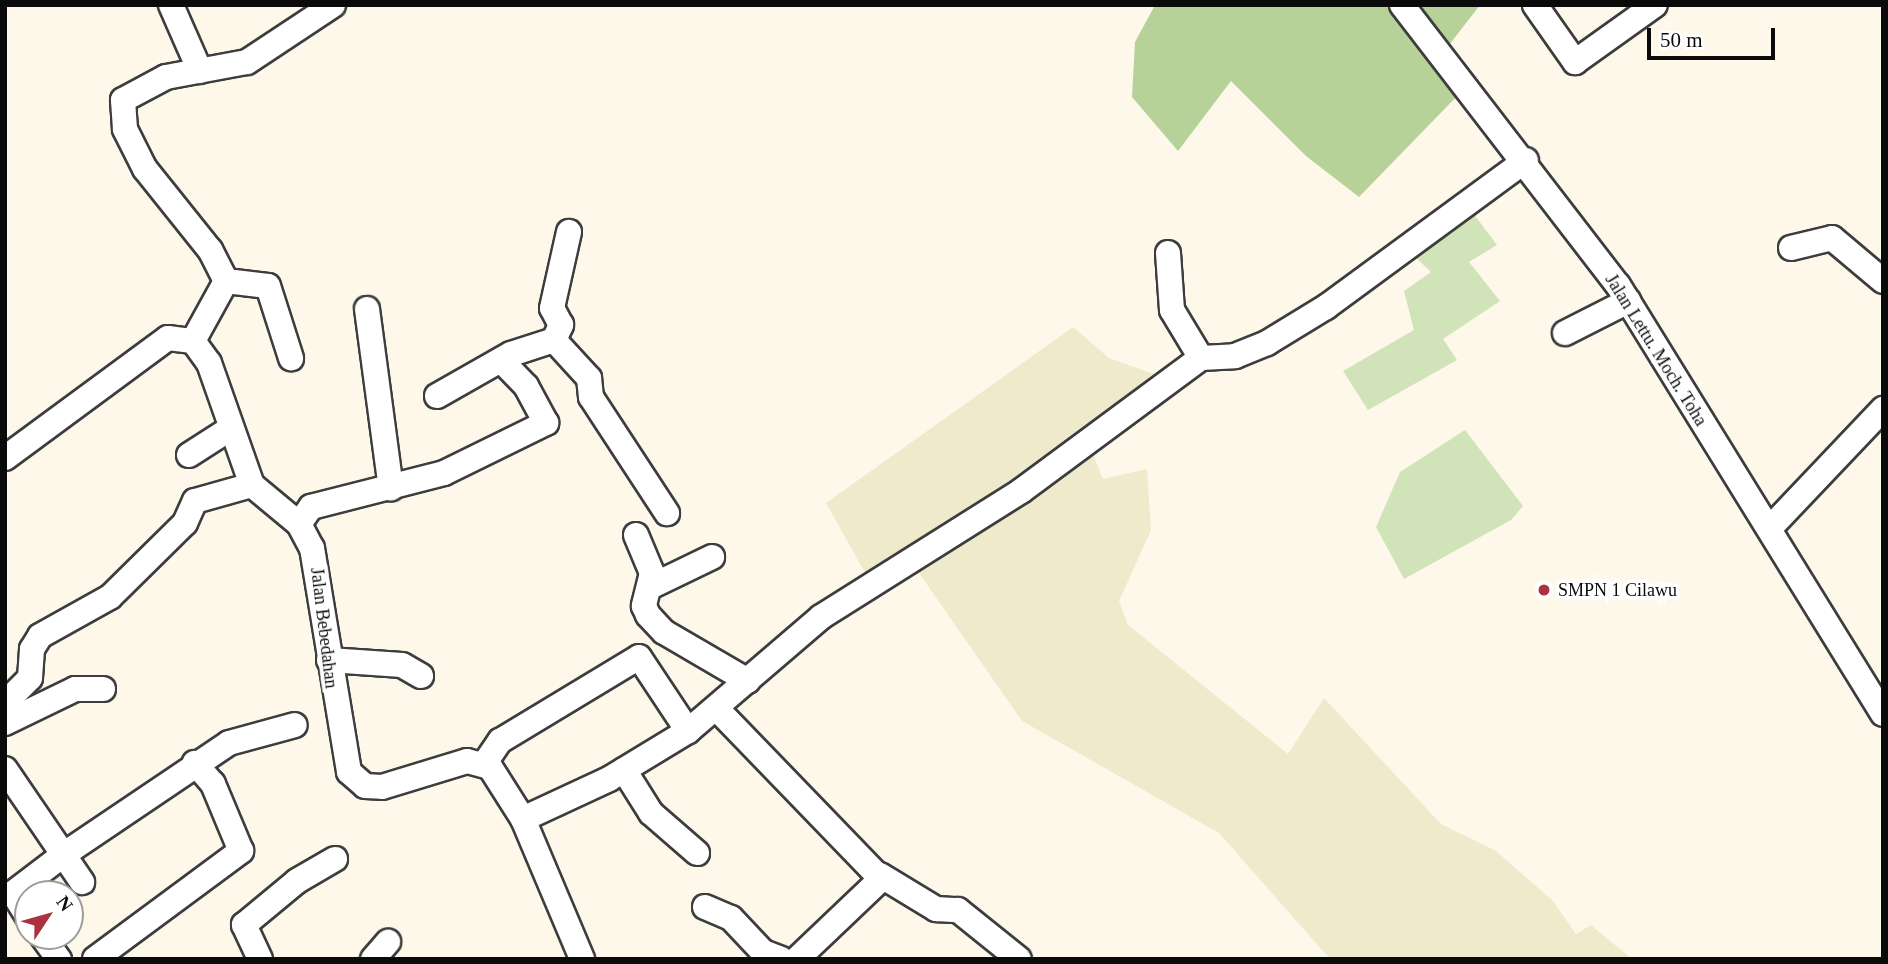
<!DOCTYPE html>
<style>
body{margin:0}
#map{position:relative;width:1888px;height:964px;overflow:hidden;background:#fdf8ea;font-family:Georgia,serif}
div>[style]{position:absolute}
.farmland>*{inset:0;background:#f0eacd}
.green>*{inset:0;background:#d1e3b8}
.forest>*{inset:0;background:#b7d299}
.roads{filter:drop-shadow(2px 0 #3d3d3d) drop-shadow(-2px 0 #3d3d3d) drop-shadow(0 2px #3d3d3d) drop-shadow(0 -2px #3d3d3d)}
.minor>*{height:24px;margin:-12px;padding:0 12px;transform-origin:12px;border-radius:12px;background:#fff}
.dots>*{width:19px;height:19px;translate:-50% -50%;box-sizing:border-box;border:4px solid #fff;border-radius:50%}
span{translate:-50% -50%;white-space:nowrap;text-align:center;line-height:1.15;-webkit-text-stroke:7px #fff;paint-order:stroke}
.street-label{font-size:18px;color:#0a0a0a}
.poi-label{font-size:18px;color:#0a0a0a}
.left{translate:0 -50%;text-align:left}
.frame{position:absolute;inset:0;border:7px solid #0a0a0a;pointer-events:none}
.north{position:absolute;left:14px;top:880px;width:70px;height:70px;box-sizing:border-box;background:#fff;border:2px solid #9d9d9d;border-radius:50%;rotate:54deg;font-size:19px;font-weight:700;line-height:28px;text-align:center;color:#0a0a0a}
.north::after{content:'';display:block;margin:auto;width:24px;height:32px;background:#aa3241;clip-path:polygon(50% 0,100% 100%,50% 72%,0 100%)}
.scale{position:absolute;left:1647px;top:28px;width:128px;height:32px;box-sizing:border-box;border:4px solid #0a0a0a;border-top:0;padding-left:9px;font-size:21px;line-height:24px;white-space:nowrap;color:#0a0a0a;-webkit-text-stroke:5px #fff;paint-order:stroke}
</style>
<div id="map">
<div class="farmland">
<i style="clip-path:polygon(1073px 327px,1109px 358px,1173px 381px,871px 583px,826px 503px)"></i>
<i style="clip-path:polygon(1092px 452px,1103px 479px,1147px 469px,1151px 530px,1119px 601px,1128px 625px,1288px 754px,1324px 698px,1441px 824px,1496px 851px,1553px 901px,1576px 934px,1591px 925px,1632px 959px,1330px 959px,1219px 833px,1022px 721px,914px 566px)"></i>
</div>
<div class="green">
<i style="clip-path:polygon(1470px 209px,1497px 245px,1469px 262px,1500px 301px,1443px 339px,1457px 360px,1368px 410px,1343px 371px,1414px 330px,1404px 291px,1431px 272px,1413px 255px)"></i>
<i style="clip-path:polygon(1465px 430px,1523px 506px,1511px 520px,1404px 579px,1376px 527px,1400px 472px)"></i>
</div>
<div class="forest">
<i style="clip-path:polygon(1155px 5px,1393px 5px,1462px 91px,1359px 197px,1306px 156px,1231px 81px,1178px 151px,1132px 97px,1135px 42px)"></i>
<i style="clip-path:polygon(1411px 5px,1480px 5px,1446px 49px)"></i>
</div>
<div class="roads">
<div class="minor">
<i style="left:171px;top:5px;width:72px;rotate:66.3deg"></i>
<i style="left:1402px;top:5px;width:354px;rotate:52.4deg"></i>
<i style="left:1618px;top:285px;width:504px;rotate:58.3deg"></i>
<i style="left:1535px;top:5px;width:70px;rotate:54.9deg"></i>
<i style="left:1575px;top:62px;width:98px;rotate:-35.5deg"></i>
<i style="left:1791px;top:248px;width:42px;rotate:-13.7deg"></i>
<i style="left:1832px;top:238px;width:67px;rotate:40.1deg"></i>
<i style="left:1168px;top:253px;width:57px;rotate:86deg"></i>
<i style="left:1172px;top:310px;width:56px;rotate:58.9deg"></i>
<i style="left:226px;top:281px;width:42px;rotate:6.8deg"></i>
<i style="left:268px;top:286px;width:76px;rotate:72.3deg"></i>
<i style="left:367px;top:309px;width:181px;rotate:82.4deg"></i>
<i style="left:1565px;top:333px;width:71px;rotate:-26.9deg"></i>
<i style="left:554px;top:340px;width:52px;rotate:47.4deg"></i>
<i style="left:589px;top:378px;width:19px;rotate:84deg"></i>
<i style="left:591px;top:397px;width:139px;rotate:56.8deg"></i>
<i style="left:193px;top:341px;width:68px;rotate:-61.2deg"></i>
<i style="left:226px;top:281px;width:35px;rotate:-117deg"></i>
<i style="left:210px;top:250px;width:104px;rotate:-128.7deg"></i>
<i style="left:145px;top:169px;width:45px;rotate:-116.6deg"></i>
<i style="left:125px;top:129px;width:29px;rotate:-94deg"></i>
<i style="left:123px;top:100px;width:49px;rotate:-28.1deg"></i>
<i style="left:166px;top:77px;width:82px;rotate:-10.5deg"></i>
<i style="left:247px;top:62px;width:103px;rotate:-33.5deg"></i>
<i style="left:437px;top:396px;width:85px;rotate:-29.6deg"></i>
<i style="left:511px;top:354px;width:45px;rotate:-18deg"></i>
<i style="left:554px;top:340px;width:17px;rotate:-65deg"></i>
<i style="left:561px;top:325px;width:19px;rotate:-118deg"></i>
<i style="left:552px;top:308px;width:78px;rotate:-77.4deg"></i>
<i style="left:189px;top:455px;width:50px;rotate:-32.7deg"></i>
<i style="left:5px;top:458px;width:202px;rotate:-36.4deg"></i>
<i style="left:168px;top:338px;width:25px;rotate:7deg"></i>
<i style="left:193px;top:341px;width:27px;rotate:54deg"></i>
<i style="left:209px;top:363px;width:129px;rotate:70.6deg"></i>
<i style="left:252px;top:485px;width:61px;rotate:39.7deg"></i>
<i style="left:299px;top:524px;width:27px;rotate:62deg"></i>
<i style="left:312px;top:548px;width:227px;rotate:80.6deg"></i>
<i style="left:349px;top:772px;width:21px;rotate:41deg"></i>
<i style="left:365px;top:786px;width:17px;rotate:3deg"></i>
<i style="left:382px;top:787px;width:89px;rotate:-17deg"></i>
<i style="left:467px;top:761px;width:24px;rotate:15deg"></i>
<i style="left:490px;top:767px;width:62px;rotate:57.6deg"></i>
<i style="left:523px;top:819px;width:152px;rotate:67.1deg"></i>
<i style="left:299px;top:524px;width:21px;rotate:-55deg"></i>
<i style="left:311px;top:507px;width:137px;rotate:-14.3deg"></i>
<i style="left:444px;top:473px;width:114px;rotate:-26.1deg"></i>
<i style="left:546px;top:423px;width:42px;rotate:-118.4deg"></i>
<i style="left:526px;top:386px;width:36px;rotate:-134deg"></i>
<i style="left:1771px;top:527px;width:163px;rotate:-46.5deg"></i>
<i style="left:636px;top:535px;width:41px;rotate:67.2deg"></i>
<i style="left:652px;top:573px;width:34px;rotate:104deg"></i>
<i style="left:644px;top:606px;width:10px;rotate:66deg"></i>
<i style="left:648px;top:615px;width:23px;rotate:47deg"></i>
<i style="left:664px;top:632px;width:97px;rotate:30.3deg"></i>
<i style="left:650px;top:587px;width:69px;rotate:-25.8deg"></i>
<i style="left:329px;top:660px;width:73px;rotate:3.9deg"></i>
<i style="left:402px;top:665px;width:22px;rotate:30deg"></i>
<i style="left:5px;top:703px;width:35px;rotate:-45deg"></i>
<i style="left:30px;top:678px;width:29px;rotate:-86deg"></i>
<i style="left:32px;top:649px;width:15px;rotate:-58deg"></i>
<i style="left:40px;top:636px;width:80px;rotate:-29.1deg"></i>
<i style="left:110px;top:597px;width:105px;rotate:-44.6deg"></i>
<i style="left:185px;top:523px;width:24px;rotate:-66deg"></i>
<i style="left:195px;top:501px;width:59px;rotate:-15.7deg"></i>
<i style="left:717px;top:709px;width:236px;rotate:46deg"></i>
<i style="left:881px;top:879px;width:116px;rotate:136.4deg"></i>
<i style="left:5px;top:723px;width:78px;rotate:-25.9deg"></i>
<i style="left:75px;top:689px;width:28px"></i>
<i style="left:485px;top:763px;width:27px;rotate:-56deg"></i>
<i style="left:500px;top:741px;width:162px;rotate:-31.1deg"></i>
<i style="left:639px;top:657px;width:89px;rotate:56.5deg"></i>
<i style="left:5px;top:769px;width:137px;rotate:55.7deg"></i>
<i style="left:624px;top:770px;width:51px;rotate:57.9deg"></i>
<i style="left:651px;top:813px;width:61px;rotate:41deg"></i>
<i style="left:523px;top:819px;width:95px;rotate:-24.9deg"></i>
<i style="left:609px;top:779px;width:92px;rotate:-31.3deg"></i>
<i style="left:688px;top:731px;width:175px;rotate:-40.6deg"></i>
<i style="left:821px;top:617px;width:236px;rotate:-32.2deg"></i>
<i style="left:1021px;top:491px;width:224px;rotate:-36.5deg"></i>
<i style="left:1201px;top:358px;width:34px;rotate:-3deg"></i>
<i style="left:1235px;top:356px;width:35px;rotate:-22deg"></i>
<i style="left:1267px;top:343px;width:69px;rotate:-31.4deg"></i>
<i style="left:1326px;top:307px;width:248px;rotate:-36.3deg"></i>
<i style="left:880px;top:875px;width:66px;rotate:31.3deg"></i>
<i style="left:936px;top:909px;width:22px;rotate:3deg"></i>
<i style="left:958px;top:910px;width:78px;rotate:38.8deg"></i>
<i style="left:705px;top:907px;width:28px;rotate:23deg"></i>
<i style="left:731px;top:918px;width:47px;rotate:46.7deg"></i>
<i style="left:763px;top:952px;width:19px;rotate:21deg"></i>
<i style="left:28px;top:917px;width:28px;rotate:-122deg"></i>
<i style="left:13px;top:893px;width:63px;rotate:-37.2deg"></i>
<i style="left:63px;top:855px;width:200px;rotate:-34deg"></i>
<i style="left:229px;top:743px;width:68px;rotate:-15.3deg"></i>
<i style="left:42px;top:936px;width:29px;rotate:54deg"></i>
<i style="left:95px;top:959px;width:182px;rotate:-36.5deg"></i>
<i style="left:241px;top:851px;width:73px;rotate:-112.7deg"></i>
<i style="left:213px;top:784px;width:28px;rotate:-131deg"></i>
<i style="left:260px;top:959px;width:38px;rotate:-115deg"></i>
<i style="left:244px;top:925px;width:69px;rotate:-39.7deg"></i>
<i style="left:297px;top:881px;width:44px;rotate:-30.1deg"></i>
<i style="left:373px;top:959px;width:23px;rotate:-49deg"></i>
</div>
</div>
<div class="dots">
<i style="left:1544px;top:590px;background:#aa3241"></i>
</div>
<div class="street-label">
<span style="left:1656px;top:350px;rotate:58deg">Jalan Lettu. Moch. Toha</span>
<span style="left:324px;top:628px;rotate:83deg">Jalan Bebedahan</span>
</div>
<div class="poi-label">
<span class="left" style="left:1558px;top:590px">SMPN 1 Cilawu</span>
</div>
<div class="frame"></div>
<div class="north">N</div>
<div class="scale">50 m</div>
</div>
